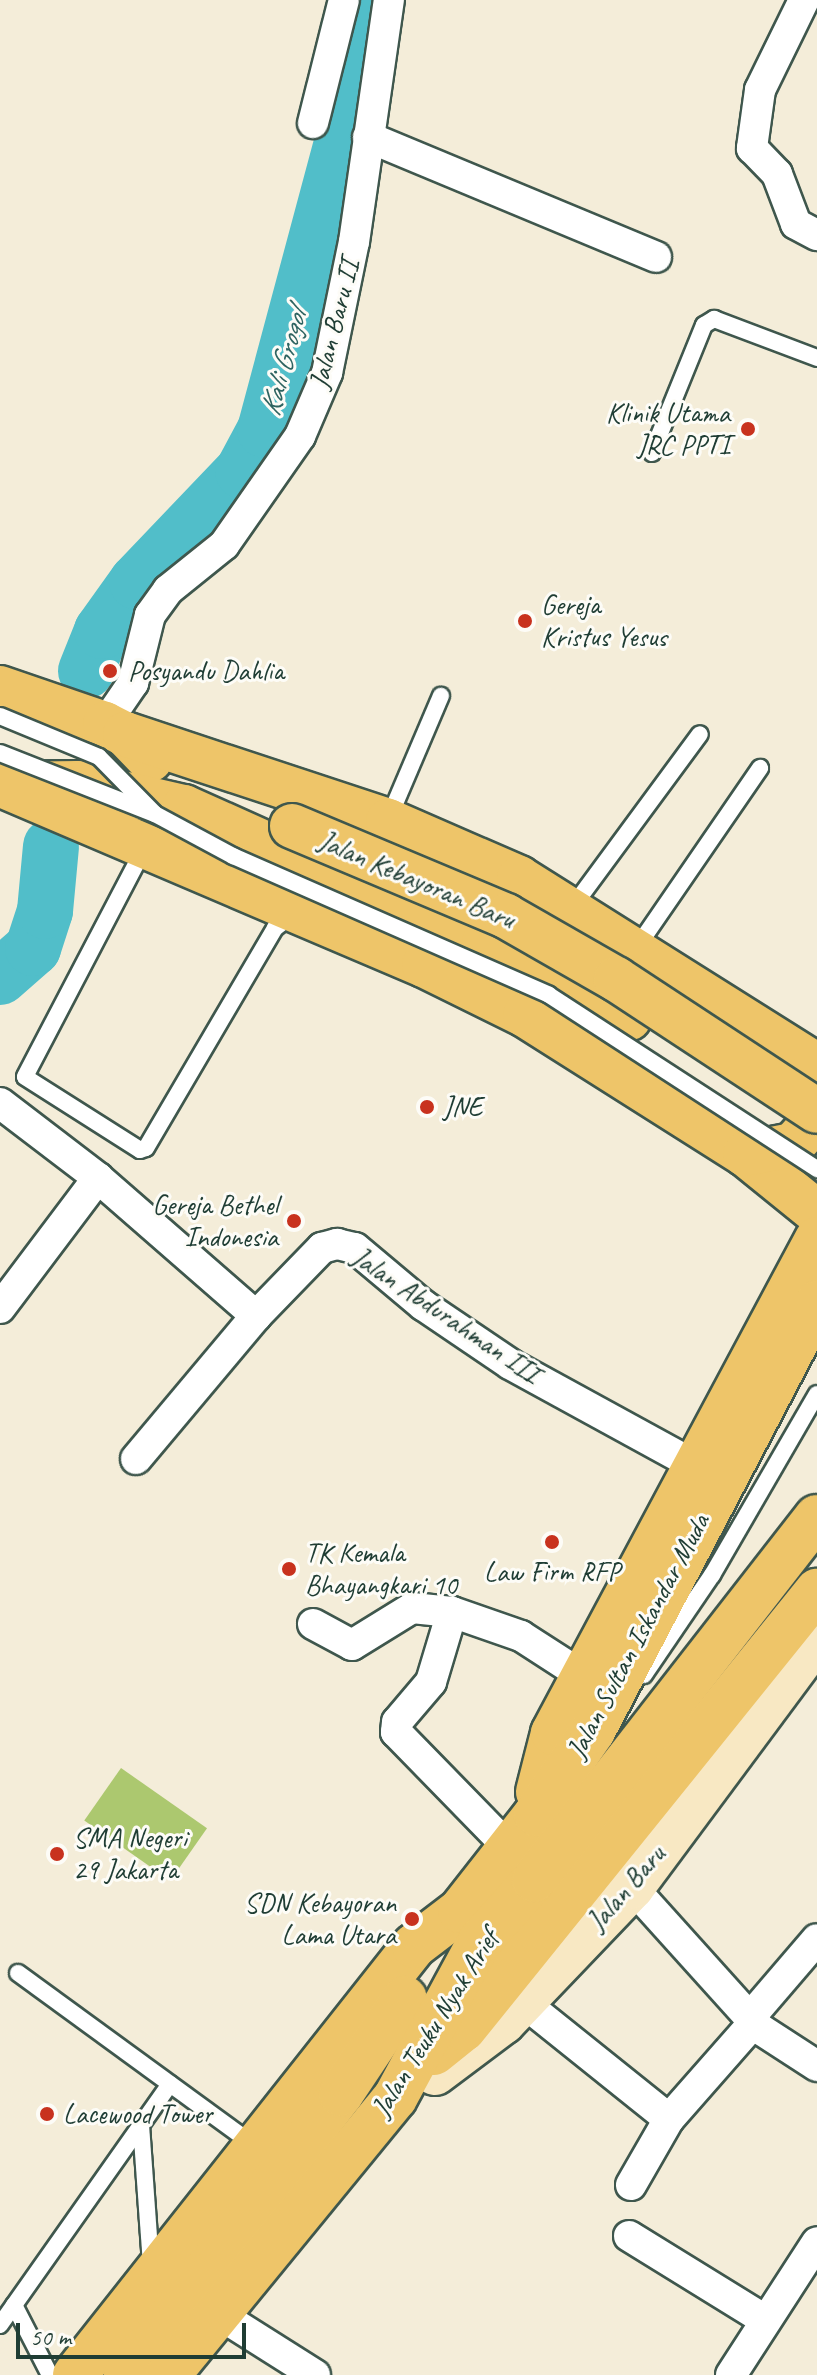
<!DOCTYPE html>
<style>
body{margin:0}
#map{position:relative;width:817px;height:2375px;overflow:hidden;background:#f4edd9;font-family:Caveat,sans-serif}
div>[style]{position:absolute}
.green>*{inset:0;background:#acc86f;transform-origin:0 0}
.river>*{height:56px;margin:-28px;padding:0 28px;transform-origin:28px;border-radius:28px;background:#51bec9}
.roads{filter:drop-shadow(2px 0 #3f574d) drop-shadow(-2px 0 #3f574d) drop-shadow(0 2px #3f574d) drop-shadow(0 -2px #3f574d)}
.service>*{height:16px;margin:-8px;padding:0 8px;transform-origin:8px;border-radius:8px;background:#fff}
.minor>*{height:30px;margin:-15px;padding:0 15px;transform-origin:15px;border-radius:15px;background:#fff}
.secondary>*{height:44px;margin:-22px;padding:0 22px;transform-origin:22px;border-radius:22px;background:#f8e8c3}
.primary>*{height:44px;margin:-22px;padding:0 22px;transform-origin:22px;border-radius:22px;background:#eec569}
.trunk>*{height:44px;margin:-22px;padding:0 22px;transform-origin:22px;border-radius:22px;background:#eec569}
.bridges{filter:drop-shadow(2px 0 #3f574d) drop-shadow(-2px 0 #3f574d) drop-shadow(0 2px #3f574d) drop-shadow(0 -2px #3f574d)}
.service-bridge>*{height:16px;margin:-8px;padding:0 8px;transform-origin:8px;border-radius:8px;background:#fff}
.primary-bridge>*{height:44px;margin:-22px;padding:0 22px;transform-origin:22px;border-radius:22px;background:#eec569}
.dots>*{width:22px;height:22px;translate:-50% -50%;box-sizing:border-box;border:4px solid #fdfcf7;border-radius:50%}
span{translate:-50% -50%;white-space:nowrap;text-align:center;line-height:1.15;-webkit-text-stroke:6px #fdfcf7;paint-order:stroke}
.street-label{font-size:28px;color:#1f3d34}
.poi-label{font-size:28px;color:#1f3d34}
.right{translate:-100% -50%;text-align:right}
.left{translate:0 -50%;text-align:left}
.water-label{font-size:30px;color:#2e6461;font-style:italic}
.scale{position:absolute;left:16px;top:2323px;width:230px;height:36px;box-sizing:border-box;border:4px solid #1f3d34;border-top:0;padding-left:10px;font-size:24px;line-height:28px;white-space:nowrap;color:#1f3d34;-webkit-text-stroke:6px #fdfcf7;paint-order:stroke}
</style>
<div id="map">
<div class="green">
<i style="left:121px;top:1768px;width:105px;height:64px;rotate:35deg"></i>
</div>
<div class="river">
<i style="left:86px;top:671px;width:43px;rotate:-68.2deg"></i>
<i style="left:102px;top:631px;width:60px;rotate:-54.5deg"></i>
<i style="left:137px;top:582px;width:153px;rotate:-46.3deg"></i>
<i style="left:243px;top:471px;width:47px;rotate:-61.8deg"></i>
<i style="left:265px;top:430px;width:378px;rotate:-75deg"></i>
<i style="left:363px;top:65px;width:65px;rotate:-83deg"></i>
<i style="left:0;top:977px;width:44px;rotate:-41.3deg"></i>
<i style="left:33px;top:948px;width:39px;rotate:-72deg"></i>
<i style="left:45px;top:911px;width:65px;rotate:-84.7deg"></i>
</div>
<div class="roads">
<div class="service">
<i style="left:652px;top:453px;width:138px;rotate:-67.9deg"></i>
<i style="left:704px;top:325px;width:12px;rotate:-31deg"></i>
<i style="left:714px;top:319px;width:110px;rotate:20.7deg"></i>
<i style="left:388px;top:820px;width:135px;rotate:-66.9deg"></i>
<i style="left:145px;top:847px;width:259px;rotate:117.6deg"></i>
<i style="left:25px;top:1077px;width:136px;rotate:32.4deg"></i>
<i style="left:140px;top:1150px;width:6px;rotate:-18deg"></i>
<i style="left:146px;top:1148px;width:255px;rotate:-59.6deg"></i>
<i style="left:275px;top:928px;width:21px;rotate:-37deg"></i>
<i style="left:571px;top:909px;width:217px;rotate:-53.6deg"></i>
<i style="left:635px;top:950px;width:221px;rotate:-55.5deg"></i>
<i style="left:644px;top:1675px;width:121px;rotate:-55.8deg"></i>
<i style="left:712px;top:1575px;width:209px;rotate:-59.9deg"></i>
<i style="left:18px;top:1973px;width:292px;rotate:36.1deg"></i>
<i style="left:141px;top:2125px;width:140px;rotate:85.9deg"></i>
<i style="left:14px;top:2305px;width:79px;rotate:62.8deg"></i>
<i style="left:0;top:2325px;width:295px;rotate:-54.8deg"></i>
</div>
<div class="minor">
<i style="left:804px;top:0;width:100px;rotate:116.1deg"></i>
<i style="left:760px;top:90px;width:59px;rotate:97.9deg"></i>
<i style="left:752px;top:148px;width:36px;rotate:46deg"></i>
<i style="left:777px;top:174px;width:53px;rotate:69.2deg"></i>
<i style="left:796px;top:224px;width:24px;rotate:28deg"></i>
<i style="left:313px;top:123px;width:127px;rotate:-75.9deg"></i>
<i style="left:368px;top:137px;width:312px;rotate:22.6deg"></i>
<i style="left:105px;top:724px;width:50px;rotate:-55.7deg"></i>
<i style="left:133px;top:683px;width:70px;rotate:-76deg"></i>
<i style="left:150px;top:615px;width:31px;rotate:-54deg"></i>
<i style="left:168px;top:590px;width:72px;rotate:-38.8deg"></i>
<i style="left:224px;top:545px;width:133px;rotate:-55.1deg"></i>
<i style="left:300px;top:436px;width:69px;rotate:-66.8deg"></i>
<i style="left:327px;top:373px;width:134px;rotate:-78.4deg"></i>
<i style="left:354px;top:242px;width:245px;rotate:-81.8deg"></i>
<i style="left:0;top:1103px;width:123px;rotate:37.4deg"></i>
<i style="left:98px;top:1178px;width:210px;rotate:41.1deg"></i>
<i style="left:0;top:1308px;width:163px;rotate:-53deg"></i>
<i style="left:136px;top:1459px;width:187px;rotate:-50deg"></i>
<i style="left:256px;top:1316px;width:95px;rotate:-45.9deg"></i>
<i style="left:322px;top:1248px;width:16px;rotate:-15deg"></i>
<i style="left:337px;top:1244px;width:18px;rotate:13deg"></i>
<i style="left:355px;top:1248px;width:89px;rotate:40deg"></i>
<i style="left:423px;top:1305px;width:105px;rotate:34.1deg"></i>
<i style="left:510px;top:1364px;width:209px;rotate:28.7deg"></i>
<i style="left:452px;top:1612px;width:73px;rotate:106.7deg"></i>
<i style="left:431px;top:1682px;width:52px;rotate:130.4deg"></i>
<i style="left:397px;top:1722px;width:10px;rotate:96deg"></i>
<i style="left:396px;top:1732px;width:163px;rotate:45.7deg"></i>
<i style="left:313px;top:1624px;width:44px;rotate:28.3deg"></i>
<i style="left:352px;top:1645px;width:70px;rotate:-31.7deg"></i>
<i style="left:412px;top:1608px;width:40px;rotate:5.7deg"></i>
<i style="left:452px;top:1612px;width:73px;rotate:19.2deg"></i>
<i style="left:521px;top:1636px;width:74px;rotate:32.8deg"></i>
<i style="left:632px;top:1887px;width:191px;rotate:48deg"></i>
<i style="left:760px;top:2029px;width:68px;rotate:33deg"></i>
<i style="left:523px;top:2002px;width:187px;rotate:38.7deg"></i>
<i style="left:669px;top:2119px;width:130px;rotate:-48.7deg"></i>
<i style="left:751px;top:2016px;width:101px;rotate:-49.4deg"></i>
<i style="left:631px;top:2185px;width:76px;rotate:-60.1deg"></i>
<i style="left:629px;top:2236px;width:160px;rotate:31.7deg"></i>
<i style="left:217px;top:2313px;width:116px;rotate:32.3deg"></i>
<i style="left:731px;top:2375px;width:158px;rotate:-57.1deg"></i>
</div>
<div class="secondary">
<i style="left:435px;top:2073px;width:85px;rotate:-36.9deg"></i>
<i style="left:503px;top:2022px;width:187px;rotate:-46.3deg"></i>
<i style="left:632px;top:1887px;width:310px;rotate:-53.4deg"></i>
</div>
<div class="primary">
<i style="left:0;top:688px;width:111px;rotate:18.9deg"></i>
<i style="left:105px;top:724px;width:22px;rotate:27deg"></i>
<i style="left:125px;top:734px;width:36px;rotate:46deg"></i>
<i style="left:0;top:784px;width:78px;rotate:-0.7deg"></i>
<i style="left:78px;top:783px;width:109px;rotate:12.8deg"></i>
<i style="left:184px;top:807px;width:329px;rotate:24.2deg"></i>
<i style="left:484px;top:942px;width:164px;rotate:27.7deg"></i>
</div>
<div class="trunk">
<i style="left:125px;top:734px;width:277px;rotate:18.3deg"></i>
<i style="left:388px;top:821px;width:143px;rotate:23.5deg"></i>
<i style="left:519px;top:878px;width:352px;rotate:32.2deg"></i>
<i style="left:4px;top:786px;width:457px;rotate:23.1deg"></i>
<i style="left:424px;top:965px;width:113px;rotate:26.3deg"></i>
<i style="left:525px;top:1015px;width:260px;rotate:32.3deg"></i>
<i style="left:745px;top:1154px;width:92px;rotate:38.9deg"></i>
<i style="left:745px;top:1154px;width:49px;rotate:-10.6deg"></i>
<i style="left:793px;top:1145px;width:31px;rotate:-48deg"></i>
<i style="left:814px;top:1122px;width:20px;rotate:-81deg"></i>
<i style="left:538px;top:1792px;width:61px;rotate:-75.7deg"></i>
<i style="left:553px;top:1733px;width:560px;rotate:-61.88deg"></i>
<i style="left:434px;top:2053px;width:38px;rotate:-39deg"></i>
<i style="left:464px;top:2029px;width:563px;rotate:-51.13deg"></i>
<i style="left:75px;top:2375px;width:547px;rotate:-51.68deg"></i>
<i style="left:414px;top:1946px;width:58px;rotate:-37.3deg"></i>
<i style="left:460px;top:1911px;width:123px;rotate:-51.9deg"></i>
<i style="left:536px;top:1814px;width:101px;rotate:-55.5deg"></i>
<i style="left:593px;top:1731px;width:483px;rotate:-62.4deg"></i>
<i style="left:126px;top:2375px;width:354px;rotate:-52.6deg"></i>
<i style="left:341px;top:2094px;width:115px;rotate:-56.3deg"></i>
<i style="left:168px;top:2375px;width:358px;rotate:-50.7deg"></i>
<i style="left:395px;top:2098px;width:179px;rotate:-61.6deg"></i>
<i style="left:480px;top:1941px;width:81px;rotate:-48.5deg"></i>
<i style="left:534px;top:1880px;width:460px;rotate:-52.1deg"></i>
</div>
</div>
<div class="bridges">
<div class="service-bridge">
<i style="left:0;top:716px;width:107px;rotate:22.5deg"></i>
<i style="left:99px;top:757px;width:78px;rotate:45.5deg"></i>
<i style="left:0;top:753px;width:167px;rotate:21.5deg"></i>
<i style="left:155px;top:814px;width:89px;rotate:28.3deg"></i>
<i style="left:233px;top:856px;width:345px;rotate:23.7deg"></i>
<i style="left:549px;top:995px;width:320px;rotate:33deg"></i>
</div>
<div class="primary-bridge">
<i style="left:292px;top:826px;width:232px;rotate:22.8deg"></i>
<i style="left:506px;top:916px;width:127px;rotate:29.8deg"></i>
<i style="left:616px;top:979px;width:240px;rotate:33.3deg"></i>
</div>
</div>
<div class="dots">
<i style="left:748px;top:429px;background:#c8321e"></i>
<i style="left:525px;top:621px;background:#c8321e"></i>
<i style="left:110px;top:671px;background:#c8321e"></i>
<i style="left:427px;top:1107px;background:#c8321e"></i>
<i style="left:294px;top:1221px;background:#c8321e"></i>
<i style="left:552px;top:1542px;background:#c8321e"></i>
<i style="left:289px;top:1569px;background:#c8321e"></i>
<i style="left:57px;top:1854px;background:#c8321e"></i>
<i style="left:412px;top:1919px;background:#c8321e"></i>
<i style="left:47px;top:2114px;background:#c8321e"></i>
</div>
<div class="street-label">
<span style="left:334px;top:324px;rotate:-76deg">Jalan Baru II</span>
<span style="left:417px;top:880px;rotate:23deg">Jalan Kebayoran Baru</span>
<span style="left:446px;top:1315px;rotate:34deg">Jalan Abdurahman III</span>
<span style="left:638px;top:1636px;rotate:-62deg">Jalan Sultan Iskandar Muda</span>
<span style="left:626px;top:1888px;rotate:-49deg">Jalan Baru</span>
<span style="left:435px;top:2023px;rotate:-58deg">Jalan Teuku Nyak Arief</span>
</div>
<div class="poi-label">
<span class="right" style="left:730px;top:429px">Klinik Utama<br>JRC PPTI</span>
<span class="left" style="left:541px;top:621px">Gereja<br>Kristus Yesus</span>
<span class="left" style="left:128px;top:671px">Posyandu Dahlia</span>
<span class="left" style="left:443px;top:1107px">JNE</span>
<span class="right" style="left:278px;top:1221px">Gereja Bethel<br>Indonesia</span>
<span class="left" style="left:305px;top:1569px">TK Kemala<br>Bhayangkari 10</span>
<span style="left:552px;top:1572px">Law Firm RFP</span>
<span class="left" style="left:73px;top:1854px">SMA Negeri<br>29 Jakarta</span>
<span class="right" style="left:396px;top:1919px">SDN Kebayoran<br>Lama Utara</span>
<span class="left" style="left:63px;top:2114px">Lacewood Tower</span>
</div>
<div class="water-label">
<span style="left:283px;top:363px;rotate:-75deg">Kali Grogol</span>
</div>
<div class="scale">50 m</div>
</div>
